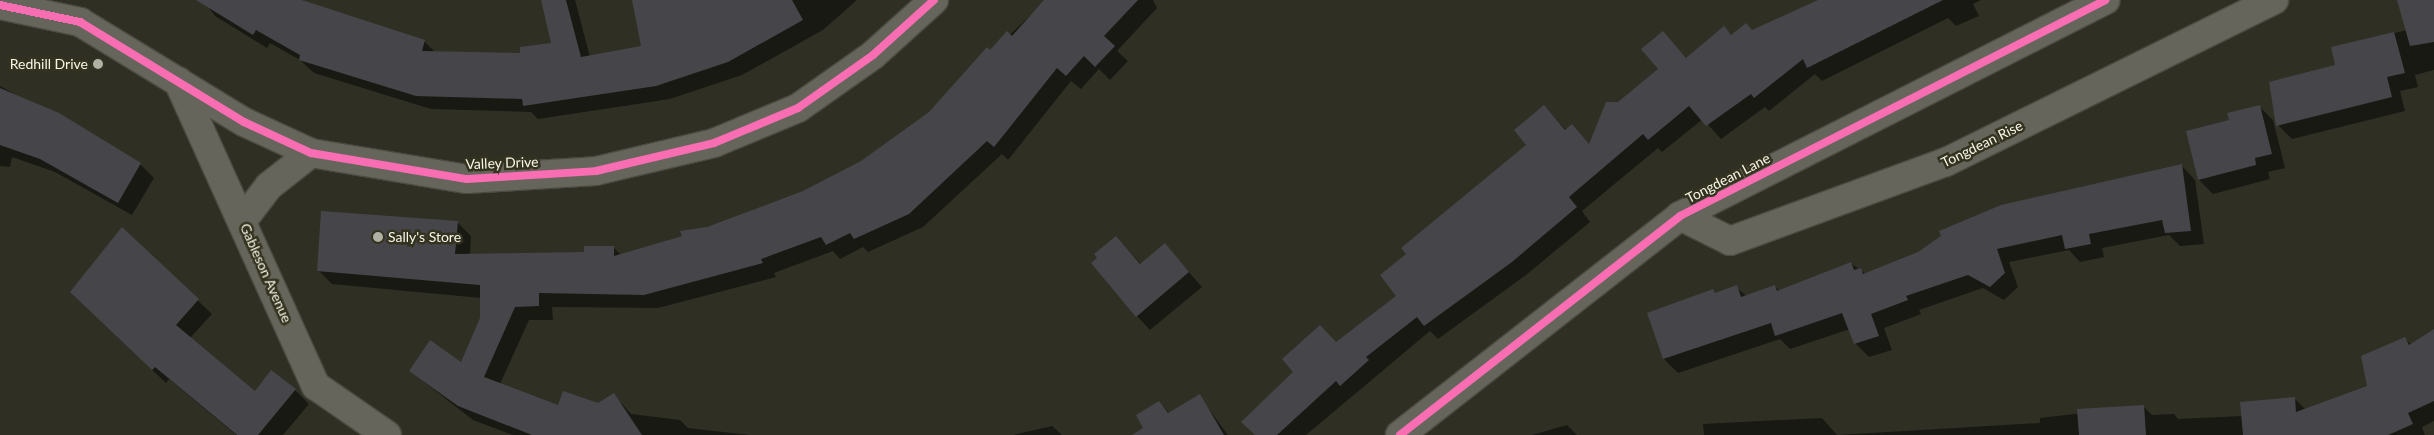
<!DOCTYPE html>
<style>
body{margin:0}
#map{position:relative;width:2434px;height:435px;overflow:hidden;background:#2f2f24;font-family:Lato,sans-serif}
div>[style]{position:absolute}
.shadow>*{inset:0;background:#0007}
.building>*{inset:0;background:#46464a}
.roads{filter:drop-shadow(1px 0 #4b4b42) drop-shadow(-1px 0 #4b4b42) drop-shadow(0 1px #4b4b42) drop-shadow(0 -1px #4b4b42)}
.minor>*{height:28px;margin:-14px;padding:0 14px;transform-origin:14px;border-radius:14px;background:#65655b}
.cycleway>*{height:8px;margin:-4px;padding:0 4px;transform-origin:4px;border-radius:4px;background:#f96db3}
.dots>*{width:14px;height:14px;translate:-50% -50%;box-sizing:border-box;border:2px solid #34331f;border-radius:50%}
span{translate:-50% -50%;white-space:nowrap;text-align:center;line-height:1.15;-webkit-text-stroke:5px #34331f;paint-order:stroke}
.poi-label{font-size:14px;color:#f6f5e9}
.right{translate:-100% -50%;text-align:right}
.left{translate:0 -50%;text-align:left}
.street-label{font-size:14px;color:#f6f5e9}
</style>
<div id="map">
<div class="shadow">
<i style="clip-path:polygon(203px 0,304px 0,301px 6px,424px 41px,435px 52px,522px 54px,553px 44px,542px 0,575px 0,590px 57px,642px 47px,641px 0,857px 0,823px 30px,742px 75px,670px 99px,538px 119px,531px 112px,431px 109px,314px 73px,300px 60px,270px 43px,267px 48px,215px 16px)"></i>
<i style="clip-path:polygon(1046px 0,1153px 0,1157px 8px,1117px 51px,1128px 61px,1110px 80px,1099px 69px,1081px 89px,1071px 81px,1008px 160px,1002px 154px,923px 227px,868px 252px,863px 247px,840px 259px,833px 251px,774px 273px,776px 277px,658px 308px,552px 307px,553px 320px,529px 320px,500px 384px,559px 407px,598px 404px,614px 395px,631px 414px,680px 420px,688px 428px,750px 435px,513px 435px,473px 420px,410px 371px,462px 364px,481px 318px,481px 298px,332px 284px,318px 270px,457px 222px,471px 236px,470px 255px,585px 253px,613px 247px,621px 255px,707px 228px,804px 192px,862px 162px,929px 113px)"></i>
<i style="clip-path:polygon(1821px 0,1981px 0,1973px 4px,1979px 16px,1956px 26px,1948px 18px,1822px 81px,1815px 74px,1769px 111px,1765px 107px,1721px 139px,1703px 119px,1662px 152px,1658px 148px,1582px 211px,1590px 222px,1526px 275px,1438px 339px,1430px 331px,1306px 435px,1257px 435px,1337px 343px,1398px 296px,1408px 254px,1528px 145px,1544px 106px,1566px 130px,1590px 145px,1618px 103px,1659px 69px,1663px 33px,1687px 59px,1724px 28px,1732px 36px,1752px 31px)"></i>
<i style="clip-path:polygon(2434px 0,2434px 70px,2415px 75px,2418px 87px,2400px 91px,2405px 111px,2292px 139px,2278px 125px,2337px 66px,2332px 48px,2407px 30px)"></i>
<i style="clip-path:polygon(0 86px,140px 164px,154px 178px,132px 215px,55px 172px,12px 157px,10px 167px,0 166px)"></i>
<i style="clip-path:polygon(2259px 106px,2273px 120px,2285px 168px,2268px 172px,2270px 179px,2213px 194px,2199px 180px,2230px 121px)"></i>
<i style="clip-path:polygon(2182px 166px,2195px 180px,2204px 244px,2180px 246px,2169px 235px,2102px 248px,2104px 257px,2080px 262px,2069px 250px,2009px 262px,2018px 287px,2004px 300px,1983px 288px,1919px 310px,1921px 314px,1884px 328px,1892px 350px,1869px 357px,1855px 343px,1850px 329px,1790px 349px,1780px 339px,1678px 373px,1664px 359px,1649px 314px,1713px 291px,1716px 294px,1736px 287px,1746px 296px,1775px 286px,1779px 291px,1850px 263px,1866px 274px)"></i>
<i style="clip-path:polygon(122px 229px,212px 314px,190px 338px,255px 393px,295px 390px,309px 404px,283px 435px,236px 435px,169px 379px,166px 383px,85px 306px)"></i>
<i style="clip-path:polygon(1116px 237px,1142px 265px,1165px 245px,1202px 287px,1150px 330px,1137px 316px)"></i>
<i style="clip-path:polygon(2434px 331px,2434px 421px,2422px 427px,2425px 435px,1704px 435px,1703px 424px,1822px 418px,1837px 435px,2040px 423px,2040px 418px,2143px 406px,2152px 415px,2174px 414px,2178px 419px,2242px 416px,2294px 398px,2306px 410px,2369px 387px,2405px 339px,2412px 345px)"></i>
<i style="clip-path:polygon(1199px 396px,1228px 435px,1146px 435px,1159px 402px,1170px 414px)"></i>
<i style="clip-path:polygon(1567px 425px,1577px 435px,1532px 435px)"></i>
<i style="clip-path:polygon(1052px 426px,1062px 435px,1013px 435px)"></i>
</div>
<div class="building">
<i style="clip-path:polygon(196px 0,302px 0,425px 40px,422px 51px,520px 53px,520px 47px,551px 43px,541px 0,566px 0,581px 57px,641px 46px,632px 0,792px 0,803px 20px,728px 62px,656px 86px,523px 106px,522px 99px,416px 96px,299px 60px,300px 55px,256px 30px,253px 35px)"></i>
<i style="clip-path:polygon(1044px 0,1138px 0,1104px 36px,1115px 46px,1095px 67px,1084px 56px,1066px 76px,1057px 68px,994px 147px,987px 141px,909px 214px,854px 239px,850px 233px,826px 245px,821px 237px,761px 259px,763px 263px,644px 295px,539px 293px,539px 306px,515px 307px,484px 377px,558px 405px,563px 391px,598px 403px,614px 393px,642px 435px,532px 435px,458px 406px,409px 371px,430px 340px,461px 362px,480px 318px,480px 285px,317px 271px,321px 211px,458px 221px,455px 254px,584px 252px,584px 246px,614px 246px,614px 256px,682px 236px,680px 231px,707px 227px,803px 191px,861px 161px,929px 112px,987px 47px,990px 50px,1007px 31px,1012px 36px)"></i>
<i style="clip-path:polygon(1818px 0,1943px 0,1807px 68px,1803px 59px,1754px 98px,1751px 94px,1706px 126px,1689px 106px,1648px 140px,1643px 134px,1569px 197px,1577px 207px,1512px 262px,1424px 326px,1417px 317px,1366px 357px,1369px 360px,1340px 386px,1336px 381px,1277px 435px,1255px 435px,1241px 422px,1293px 372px,1282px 359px,1320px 325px,1336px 342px,1396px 296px,1380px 275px,1406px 254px,1401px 248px,1526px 145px,1514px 130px,1544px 105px,1565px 130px,1572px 124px,1589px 144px,1606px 102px,1618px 102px,1658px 69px,1641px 49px,1663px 31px,1686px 58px,1724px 26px,1731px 35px,1746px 23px,1752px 30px)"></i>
<i style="clip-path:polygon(2397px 0,2434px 0,2434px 42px,2410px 46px)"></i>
<i style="clip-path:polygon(2394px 32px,2405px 73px,2387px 77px,2392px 97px,2276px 126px,2269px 82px,2335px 65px,2331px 47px)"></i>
<i style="clip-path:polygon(0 88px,59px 113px,141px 163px,118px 203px,40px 159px,0 145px)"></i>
<i style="clip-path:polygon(2260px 105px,2272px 154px,2255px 158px,2256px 165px,2198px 180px,2186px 131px,2229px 120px,2227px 113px)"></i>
<i style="clip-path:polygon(2182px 164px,2191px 231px,2165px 233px,2162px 220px,2089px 234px,2091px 244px,2065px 249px,2062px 235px,1997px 249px,2005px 273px,1990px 287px,1968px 275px,1906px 296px,1908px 300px,1871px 314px,1879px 336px,1854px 344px,1842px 313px,1775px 336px,1771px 323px,1663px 359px,1647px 313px,1713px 289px,1715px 293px,1737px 285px,1741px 297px,1775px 285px,1777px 291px,1851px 262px,1854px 270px,1861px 268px,1863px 274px,1918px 252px,1941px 236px,1939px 231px,2001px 205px)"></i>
<i style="clip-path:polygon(122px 227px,199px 299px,176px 325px,255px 391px,271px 370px,296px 389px,258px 435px,237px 435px,155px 367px,152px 370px,70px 292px)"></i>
<i style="clip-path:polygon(1116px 236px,1140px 264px,1165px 243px,1189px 272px,1136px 317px,1091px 263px,1097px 258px,1094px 254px)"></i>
<i style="clip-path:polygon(2434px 329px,2434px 401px,2408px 413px,2413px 424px,2388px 435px,2243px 435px,2240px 402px,2295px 397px,2296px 412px,2367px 386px,2361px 356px,2405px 337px,2409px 345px)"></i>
<i style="clip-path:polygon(1200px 394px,1224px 435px,1132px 435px,1143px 428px,1136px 415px,1159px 401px,1168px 413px)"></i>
<i style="clip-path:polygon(2144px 405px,2146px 435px,2079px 435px,2077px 409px)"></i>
</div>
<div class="roads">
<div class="minor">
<i style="left:0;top:5px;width:82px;rotate:12deg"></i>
<i style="left:80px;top:22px;width:192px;rotate:31.4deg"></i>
<i style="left:244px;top:122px;width:74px;rotate:24.8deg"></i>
<i style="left:311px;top:153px;width:158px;rotate:9.5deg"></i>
<i style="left:467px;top:179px;width:129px;rotate:-3.5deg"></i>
<i style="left:596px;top:171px;width:121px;rotate:-13.3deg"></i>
<i style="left:714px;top:143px;width:91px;rotate:-22.6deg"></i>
<i style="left:798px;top:108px;width:92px;rotate:-35.2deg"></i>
<i style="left:873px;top:55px;width:82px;rotate:-42deg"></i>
<i style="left:178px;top:81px;width:335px;rotate:65.7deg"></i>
<i style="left:316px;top:386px;width:86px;rotate:34.6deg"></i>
<i style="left:1680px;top:216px;width:56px;rotate:26.6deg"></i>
<i style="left:1730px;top:241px;width:230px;rotate:-20.1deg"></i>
<i style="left:1946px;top:162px;width:366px;rotate:-26.3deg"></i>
<i style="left:243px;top:220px;width:43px;rotate:-52.6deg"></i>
<i style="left:269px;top:186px;width:53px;rotate:-38.2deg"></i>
<i style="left:1400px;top:435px;width:355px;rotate:-38deg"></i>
<i style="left:1680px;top:216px;width:477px;rotate:-26.9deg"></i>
</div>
</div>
<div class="cycleway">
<i style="left:0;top:5px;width:82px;rotate:12deg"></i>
<i style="left:80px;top:22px;width:192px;rotate:31.4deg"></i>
<i style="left:244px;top:122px;width:74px;rotate:24.8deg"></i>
<i style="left:311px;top:153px;width:158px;rotate:9.5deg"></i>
<i style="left:467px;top:179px;width:129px;rotate:-3.5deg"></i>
<i style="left:596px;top:171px;width:121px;rotate:-13.3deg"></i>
<i style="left:714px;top:143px;width:91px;rotate:-22.6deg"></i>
<i style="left:798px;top:108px;width:92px;rotate:-35.2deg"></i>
<i style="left:873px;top:55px;width:82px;rotate:-42deg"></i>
<i style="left:1400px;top:435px;width:355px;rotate:-38deg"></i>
<i style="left:1680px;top:216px;width:477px;rotate:-26.9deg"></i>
</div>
<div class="dots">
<i style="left:98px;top:64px;background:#b0b0a4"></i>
<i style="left:378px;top:237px;background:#b0b0a4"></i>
</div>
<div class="poi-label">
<span class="right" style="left:88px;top:64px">Redhill Drive</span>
<span class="left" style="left:388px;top:237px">Sally's Store</span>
</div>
<div class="street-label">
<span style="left:1982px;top:144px;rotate:-26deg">Tongdean Rise</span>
<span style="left:502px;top:163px;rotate:-2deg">Valley Drive</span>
<span style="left:1728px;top:178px;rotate:-27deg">Tongdean Lane</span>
<span style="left:266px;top:273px;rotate:66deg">Gableson Avenue</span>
</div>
</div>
